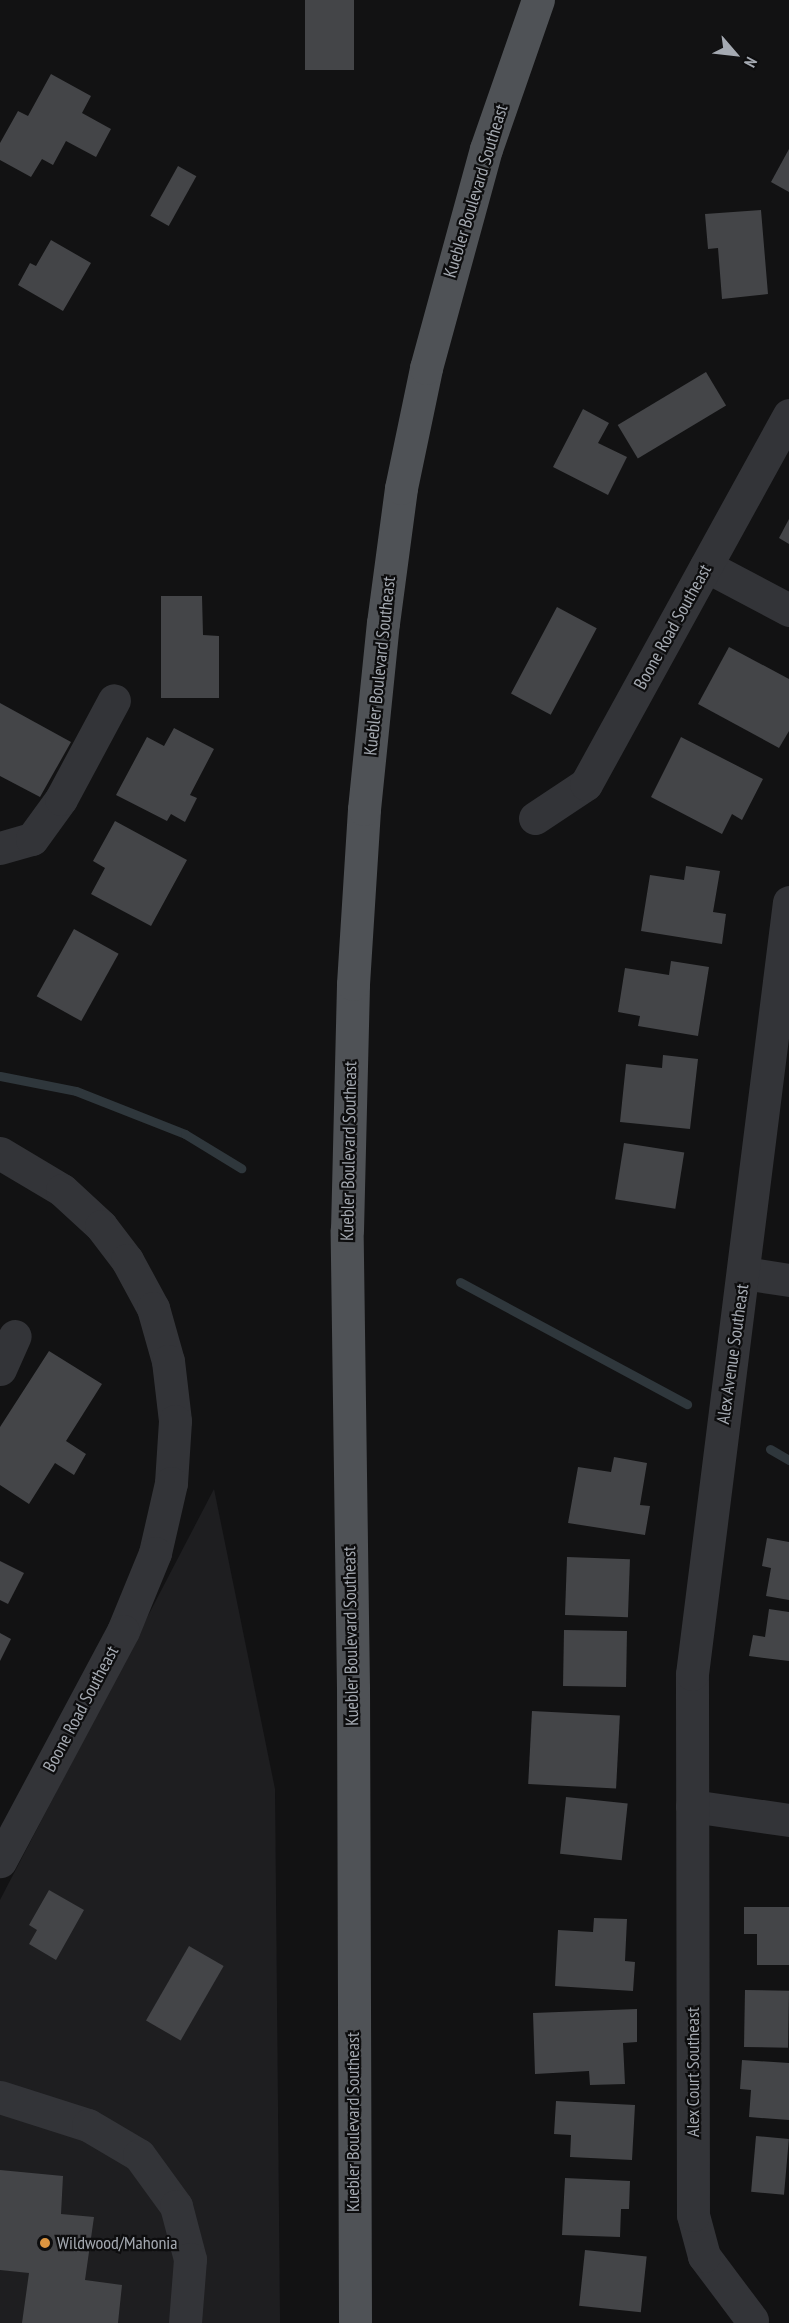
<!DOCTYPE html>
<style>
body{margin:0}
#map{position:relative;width:789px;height:2323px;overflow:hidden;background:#121213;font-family:"PT Sans Narrow",sans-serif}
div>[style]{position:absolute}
.built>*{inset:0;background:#1e1e20}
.stream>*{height:9px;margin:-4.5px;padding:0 4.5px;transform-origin:4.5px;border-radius:4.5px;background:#2f373c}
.building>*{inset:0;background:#444548;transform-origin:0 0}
.minor>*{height:33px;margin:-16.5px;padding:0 16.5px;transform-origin:16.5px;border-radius:16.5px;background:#333438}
.major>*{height:33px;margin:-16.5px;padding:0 16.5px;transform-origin:16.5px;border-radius:16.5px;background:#4f5256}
.dots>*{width:16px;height:16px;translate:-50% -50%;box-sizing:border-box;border:3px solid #0d0d0e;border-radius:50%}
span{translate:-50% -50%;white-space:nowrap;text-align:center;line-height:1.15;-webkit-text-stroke:4.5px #0d0d0e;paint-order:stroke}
.street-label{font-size:18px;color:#a5aab2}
.poi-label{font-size:18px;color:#a5aab2}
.left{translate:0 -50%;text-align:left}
.north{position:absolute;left:705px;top:24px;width:60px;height:60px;-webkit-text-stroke:4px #0d0d0e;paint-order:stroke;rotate:118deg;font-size:16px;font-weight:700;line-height:24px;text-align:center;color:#a5aab2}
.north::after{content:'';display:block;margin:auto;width:21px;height:27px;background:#a5aab2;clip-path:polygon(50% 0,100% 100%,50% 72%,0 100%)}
</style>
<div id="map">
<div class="built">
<i style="clip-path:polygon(214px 1489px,275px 1789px,280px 2323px,0 2323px,0 1900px)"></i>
</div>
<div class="stream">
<i style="left:0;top:1076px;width:77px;rotate:11.2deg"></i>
<i style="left:76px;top:1091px;width:117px;rotate:21.5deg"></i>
<i style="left:185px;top:1134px;width:66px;rotate:31.3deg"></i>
<i style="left:460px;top:1282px;width:258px;rotate:28.3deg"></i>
<i style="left:770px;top:1449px;width:22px;rotate:30deg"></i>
</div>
<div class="building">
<i style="left:305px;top:0;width:49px;height:70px"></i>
<i style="clip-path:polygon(51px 74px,91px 96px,82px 113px,111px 129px,96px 157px,66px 141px,53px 165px,42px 159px,31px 177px,0 160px,0 143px,18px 111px,28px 116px)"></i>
<i style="clip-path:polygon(789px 149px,789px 192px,771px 182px)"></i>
<i style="left:178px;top:166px;width:21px;height:57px;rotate:29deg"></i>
<i style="clip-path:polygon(761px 210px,768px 294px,722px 299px,718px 248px,708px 249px,705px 214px)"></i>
<i style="clip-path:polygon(51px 240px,91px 263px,63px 311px,18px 285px,30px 263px,36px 266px)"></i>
<i style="left:706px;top:372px;width:39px;height:103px;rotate:59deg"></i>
<i style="clip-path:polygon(583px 409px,609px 423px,598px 443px,627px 457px,608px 495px,553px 467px)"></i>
<i style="clip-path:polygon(789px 519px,789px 544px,779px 538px)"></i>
<i style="clip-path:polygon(161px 596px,202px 596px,203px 635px,219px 636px,219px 698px,161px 698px)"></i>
<i style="left:557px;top:607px;width:45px;height:98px;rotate:28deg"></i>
<i style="clip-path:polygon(729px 647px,789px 679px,789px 731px,779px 748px,698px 704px)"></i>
<i style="clip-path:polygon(0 703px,71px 742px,40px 797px,0 776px)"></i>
<i style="clip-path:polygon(174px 728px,214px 749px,190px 795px,197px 798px,185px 822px,171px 814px,167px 821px,116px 795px,147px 737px,164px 746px)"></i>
<i style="clip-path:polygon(681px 737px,763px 779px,742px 820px,732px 814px,722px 834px,651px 797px)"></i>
<i style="clip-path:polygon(115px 821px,187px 860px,151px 926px,91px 894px,105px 868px,93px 861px)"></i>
<i style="clip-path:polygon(686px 866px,720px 871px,713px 912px,726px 914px,722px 944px,641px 931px,650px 875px,684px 880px)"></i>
<i style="left:74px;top:929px;width:51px;height:77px;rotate:29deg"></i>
<i style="clip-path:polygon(671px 961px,709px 967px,698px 1036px,638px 1026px,640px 1016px,618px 1012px,625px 968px,669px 975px)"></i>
<i style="clip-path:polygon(663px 1055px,698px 1059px,690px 1129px,620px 1122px,626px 1064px,662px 1068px)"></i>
<i style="left:624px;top:1143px;width:61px;height:57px;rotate:9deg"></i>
<i style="clip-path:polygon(49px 1351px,102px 1384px,66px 1441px,86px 1454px,74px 1475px,55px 1463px,29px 1504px,0 1485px,0 1427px)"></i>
<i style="clip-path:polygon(614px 1457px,647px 1463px,640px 1505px,650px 1506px,645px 1535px,568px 1523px,578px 1467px,611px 1472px)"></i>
<i style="clip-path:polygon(767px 1538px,789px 1542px,789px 1600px,766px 1596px,771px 1568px,762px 1566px)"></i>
<i style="left:567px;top:1557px;width:63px;height:58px;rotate:2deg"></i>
<i style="clip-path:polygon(0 1561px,24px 1573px,8px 1604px,0 1600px)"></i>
<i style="clip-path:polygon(769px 1609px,789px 1612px,789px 1661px,749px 1656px,753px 1635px,765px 1637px)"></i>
<i style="left:564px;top:1630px;width:63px;height:56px;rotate:1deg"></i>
<i style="clip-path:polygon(0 1633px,11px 1639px,0 1661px)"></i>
<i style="left:532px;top:1711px;width:88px;height:73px;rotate:3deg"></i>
<i style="left:566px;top:1797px;width:62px;height:57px;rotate:6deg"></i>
<i style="clip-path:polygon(49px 1890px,84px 1910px,56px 1960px,29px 1944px,37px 1930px,29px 1925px)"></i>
<i style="clip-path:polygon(744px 1907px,789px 1907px,789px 1965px,757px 1965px,757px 1934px,744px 1934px)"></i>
<i style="clip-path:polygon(594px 1918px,627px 1919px,625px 1961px,635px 1962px,633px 1991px,555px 1986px,558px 1930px,593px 1932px)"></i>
<i style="left:189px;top:1946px;width:40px;height:86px;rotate:30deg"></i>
<i style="left:745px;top:1990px;width:44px;height:57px;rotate:1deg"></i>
<i style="clip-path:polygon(637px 2009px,637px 2042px,623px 2043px,625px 2084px,590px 2085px,589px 2071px,535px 2074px,533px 2013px)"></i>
<i style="clip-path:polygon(742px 2060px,789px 2063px,789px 2120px,749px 2117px,751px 2090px,740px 2089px)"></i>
<i style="clip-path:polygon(556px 2101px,635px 2105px,632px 2160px,570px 2157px,571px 2135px,554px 2134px)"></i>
<i style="left:756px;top:2136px;width:33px;height:56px;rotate:5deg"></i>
<i style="clip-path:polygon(0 2170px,63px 2176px,61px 2214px,94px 2217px,85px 2280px,122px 2285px,118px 2323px,22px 2323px,29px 2273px,0 2270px)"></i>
<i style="clip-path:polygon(565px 2178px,630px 2181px,629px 2209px,621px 2209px,620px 2237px,562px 2235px)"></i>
<i style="left:585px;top:2250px;width:62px;height:56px;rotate:6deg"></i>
</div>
<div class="minor">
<i style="left:706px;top:566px;width:94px;rotate:27.9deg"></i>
<i style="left:535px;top:818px;width:61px;rotate:-33.7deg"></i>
<i style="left:586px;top:784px;width:421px;rotate:-61.2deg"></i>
<i style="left:0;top:848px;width:33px;rotate:-16deg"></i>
<i style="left:32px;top:839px;width:49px;rotate:-54.1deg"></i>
<i style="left:61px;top:799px;width:112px;rotate:-61.8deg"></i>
<i style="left:0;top:1153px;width:72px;rotate:30.8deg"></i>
<i style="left:62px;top:1190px;width:53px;rotate:42.7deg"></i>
<i style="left:101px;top:1226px;width:43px;rotate:52.6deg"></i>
<i style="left:127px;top:1260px;width:55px;rotate:61.6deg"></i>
<i style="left:153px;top:1308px;width:55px;rotate:74.2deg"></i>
<i style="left:168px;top:1361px;width:60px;rotate:83.3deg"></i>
<i style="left:175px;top:1421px;width:62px;rotate:93.7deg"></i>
<i style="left:171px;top:1483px;width:72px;rotate:102.9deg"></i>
<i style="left:155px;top:1553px;width:84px;rotate:112.3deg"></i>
<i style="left:123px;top:1631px;width:261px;rotate:118.1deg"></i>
<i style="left:744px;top:1273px;width:46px;rotate:8.8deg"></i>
<i style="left:0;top:1369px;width:36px;rotate:-66deg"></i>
<i style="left:692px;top:1806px;width:98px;rotate:8.2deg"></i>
<i style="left:0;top:2097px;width:92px;rotate:17.7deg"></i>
<i style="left:88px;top:2125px;width:59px;rotate:30.5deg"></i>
<i style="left:139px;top:2155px;width:63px;rotate:54deg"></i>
<i style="left:176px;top:2206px;width:55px;rotate:75.2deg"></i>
<i style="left:190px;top:2259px;width:64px;rotate:94.5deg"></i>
<i style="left:752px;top:2320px;width:80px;rotate:-126.9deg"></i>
<i style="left:704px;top:2256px;width:42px;rotate:-105deg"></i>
<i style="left:693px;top:2215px;width:541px;rotate:-90.11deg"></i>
<i style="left:692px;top:1674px;width:778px;rotate:-82.84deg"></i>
</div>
<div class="major">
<i style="left:355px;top:2323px;width:635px;rotate:-90.18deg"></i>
<i style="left:353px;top:1688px;width:458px;rotate:-90.8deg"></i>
<i style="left:347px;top:1230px;width:246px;rotate:-88.6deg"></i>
<i style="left:353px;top:984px;width:175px;rotate:-86.4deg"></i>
<i style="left:364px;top:809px;width:187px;rotate:-84.2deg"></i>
<i style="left:383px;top:623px;width:136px;rotate:-82.4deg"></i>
<i style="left:401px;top:488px;width:123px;rotate:-78.2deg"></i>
<i style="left:426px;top:368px;width:227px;rotate:-74.7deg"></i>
<i style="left:486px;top:149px;width:158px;rotate:-70.8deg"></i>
</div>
<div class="dots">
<i style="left:45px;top:2243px;background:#dd9540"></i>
</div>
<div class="street-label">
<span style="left:476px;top:191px;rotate:-73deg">Kuebler Boulevard Southeast</span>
<span style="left:673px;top:627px;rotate:-61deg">Boone Road Southeast</span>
<span style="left:380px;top:666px;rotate:-84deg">Kuebler Boulevard Southeast</span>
<span style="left:349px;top:1151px;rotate:-89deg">Kuebler Boulevard Southeast</span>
<span style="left:733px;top:1354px;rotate:-82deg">Alex Avenue Southeast</span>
<span style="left:351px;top:1636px;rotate:-91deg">Kuebler Boulevard Southeast</span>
<span style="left:81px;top:1709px;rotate:-62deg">Boone Road Southeast</span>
<span style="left:693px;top:2072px;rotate:-90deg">Alex Court Southeast</span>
<span style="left:353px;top:2122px;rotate:-90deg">Kuebler Boulevard Southeast</span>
</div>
<div class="poi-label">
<span class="left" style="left:57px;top:2243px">Wildwood/Mahonia</span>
</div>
<div class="north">N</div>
</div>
